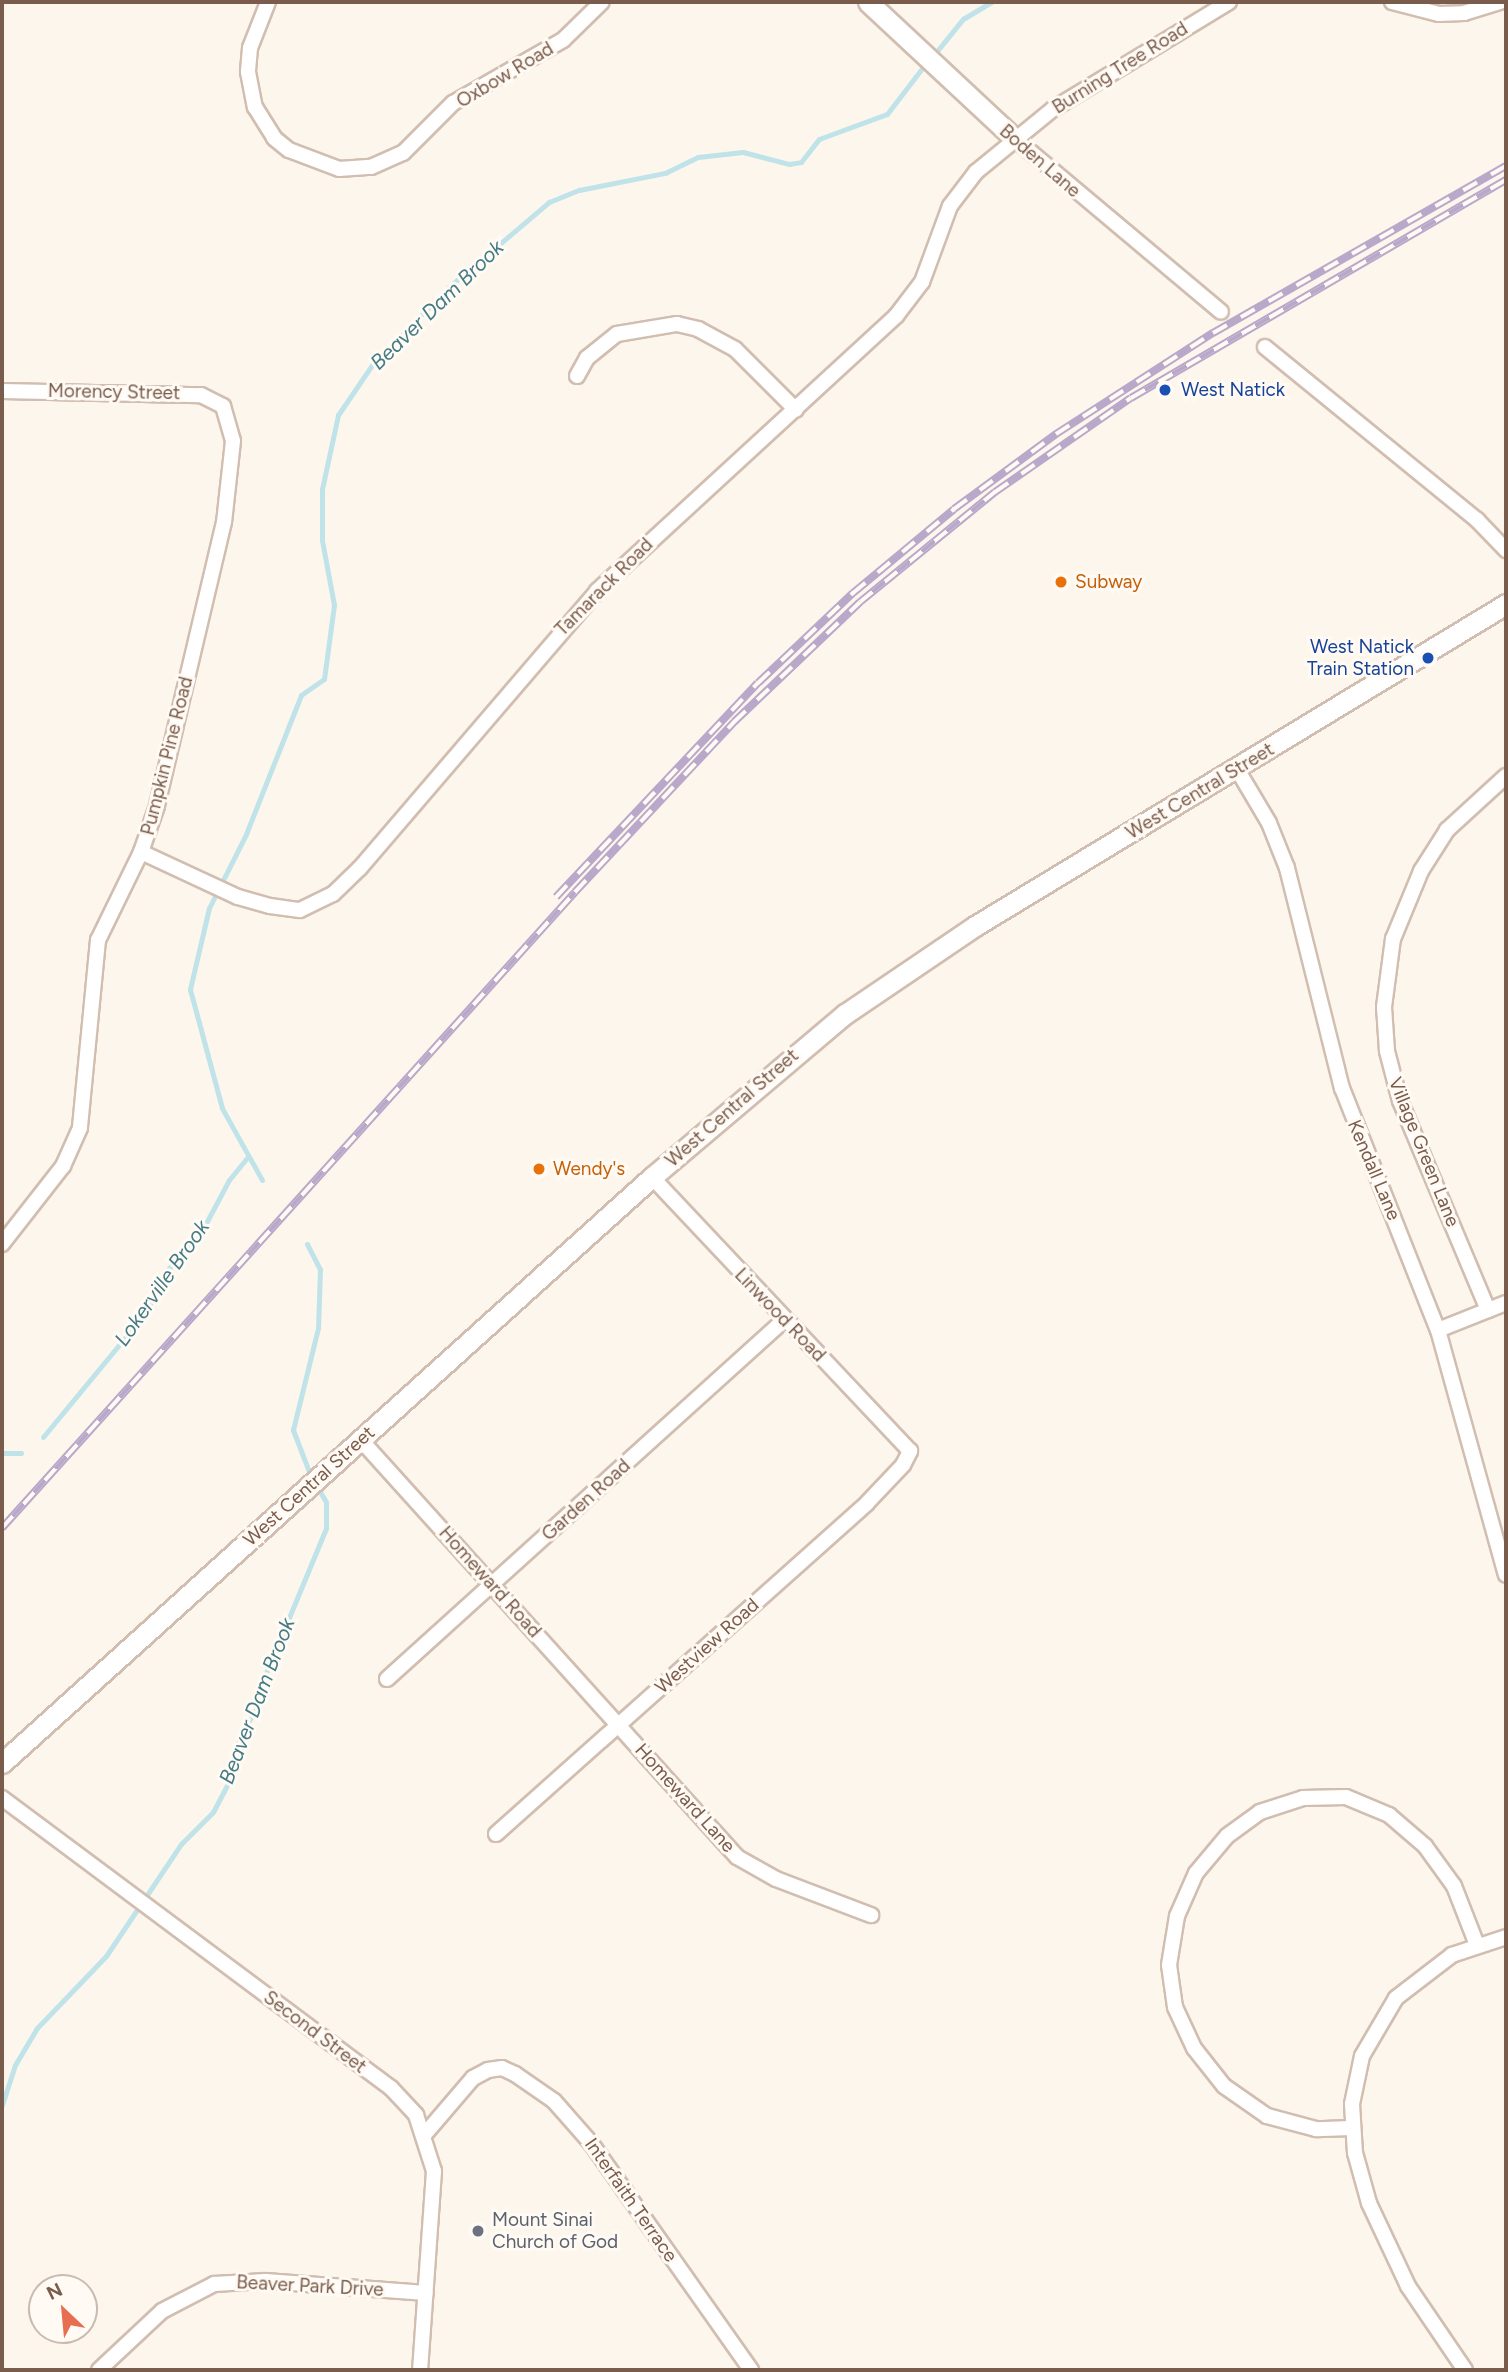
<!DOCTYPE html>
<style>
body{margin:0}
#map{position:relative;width:1508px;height:2372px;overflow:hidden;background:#fdf6ec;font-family:Figtree,sans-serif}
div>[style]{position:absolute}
.stream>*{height:5px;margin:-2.5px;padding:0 2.5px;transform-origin:2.5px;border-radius:2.5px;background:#bfe3e8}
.roads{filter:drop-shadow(2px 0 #d1beb0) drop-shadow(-2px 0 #d1beb0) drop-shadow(0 2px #d1beb0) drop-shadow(0 -2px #d1beb0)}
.street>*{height:14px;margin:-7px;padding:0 7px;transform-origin:7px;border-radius:7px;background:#fff}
.secondary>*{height:19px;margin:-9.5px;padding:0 9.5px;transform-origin:9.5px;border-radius:9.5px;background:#fff}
.rail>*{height:8px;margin-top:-4px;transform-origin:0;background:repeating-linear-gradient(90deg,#fffaf3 0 16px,#b9a8c9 0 32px);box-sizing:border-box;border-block:2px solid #b9a8c9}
.dots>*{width:19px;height:19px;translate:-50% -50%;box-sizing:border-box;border:4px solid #fffaf3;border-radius:50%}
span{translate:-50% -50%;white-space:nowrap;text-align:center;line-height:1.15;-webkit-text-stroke:6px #fffaf3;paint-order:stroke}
.street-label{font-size:19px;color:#7a5c4d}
.transit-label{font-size:19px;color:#164399}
.left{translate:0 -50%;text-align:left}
.right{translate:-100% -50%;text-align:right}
.food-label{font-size:19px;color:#c56008}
.worship-label{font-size:19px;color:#5b616d}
.water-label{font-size:21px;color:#437c86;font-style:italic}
.frame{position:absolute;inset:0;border:4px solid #7a5c4d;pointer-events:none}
.north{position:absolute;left:28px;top:2274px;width:70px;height:70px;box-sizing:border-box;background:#fffaf3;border:2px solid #cabbb1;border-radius:50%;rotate:334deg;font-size:19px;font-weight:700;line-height:28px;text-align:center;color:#7a5c4d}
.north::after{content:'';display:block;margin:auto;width:24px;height:32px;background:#e76f51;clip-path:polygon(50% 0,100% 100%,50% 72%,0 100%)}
</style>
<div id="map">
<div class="stream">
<i style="left:933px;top:56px;width:48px;rotate:-51deg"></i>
<i style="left:963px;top:19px;width:33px;rotate:-31deg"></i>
<i style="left:262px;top:1180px;width:82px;rotate:-119.1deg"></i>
<i style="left:222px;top:1108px;width:123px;rotate:-105.1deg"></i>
<i style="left:190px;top:989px;width:83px;rotate:-76.8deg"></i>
<i style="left:209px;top:908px;width:83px;rotate:-63.4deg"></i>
<i style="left:246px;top:834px;width:149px;rotate:-68.4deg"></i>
<i style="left:301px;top:695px;width:28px;rotate:-35deg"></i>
<i style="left:324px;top:679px;width:75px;rotate:-82.3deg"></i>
<i style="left:334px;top:605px;width:66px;rotate:-100.5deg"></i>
<i style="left:322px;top:540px;width:51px;rotate:-90deg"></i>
<i style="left:322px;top:489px;width:76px;rotate:-77.8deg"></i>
<i style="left:338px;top:415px;width:60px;rotate:-55.8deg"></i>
<i style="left:372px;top:365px;width:111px;rotate:-45.4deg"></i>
<i style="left:450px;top:286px;width:130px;rotate:-40.3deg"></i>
<i style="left:549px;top:202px;width:32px;rotate:-22deg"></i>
<i style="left:579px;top:190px;width:88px;rotate:-11.2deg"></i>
<i style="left:665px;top:173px;width:37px;rotate:-26deg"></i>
<i style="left:698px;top:157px;width:45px;rotate:-6.3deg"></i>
<i style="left:743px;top:152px;width:48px;rotate:14.6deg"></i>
<i style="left:789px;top:164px;width:12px;rotate:-9deg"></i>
<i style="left:801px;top:162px;width:29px;rotate:-52deg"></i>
<i style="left:819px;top:139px;width:72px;rotate:-20.2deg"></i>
<i style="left:887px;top:114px;width:64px;rotate:-52.6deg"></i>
<i style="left:307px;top:1244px;width:28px;rotate:63deg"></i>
<i style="left:320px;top:1269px;width:59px;rotate:91.9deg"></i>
<i style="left:318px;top:1328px;width:105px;rotate:103.8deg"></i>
<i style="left:293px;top:1430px;width:50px;rotate:69deg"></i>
<i style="left:43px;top:1437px;width:162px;rotate:-50.5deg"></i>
<i style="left:146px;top:1312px;width:44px;rotate:-64.6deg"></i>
<i style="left:165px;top:1272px;width:43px;rotate:-44.1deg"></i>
<i style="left:196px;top:1242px;width:70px;rotate:-62deg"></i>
<i style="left:229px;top:1180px;width:28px;rotate:-51deg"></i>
<i style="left:2px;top:1453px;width:19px"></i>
<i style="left:2px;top:2105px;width:42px;rotate:-72deg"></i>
<i style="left:15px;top:2065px;width:43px;rotate:-59.3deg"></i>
<i style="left:37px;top:2028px;width:100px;rotate:-46.2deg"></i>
<i style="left:106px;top:1956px;width:135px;rotate:-56.2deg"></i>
<i style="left:181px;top:1844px;width:45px;rotate:-45deg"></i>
<i style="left:213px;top:1812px;width:50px;rotate:-62.4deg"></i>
<i style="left:236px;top:1768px;width:31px;rotate:-84deg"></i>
<i style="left:239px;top:1737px;width:42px;rotate:-58.6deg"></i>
<i style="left:261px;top:1701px;width:23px;rotate:-83deg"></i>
<i style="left:264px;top:1678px;width:162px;rotate:-67.5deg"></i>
<i style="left:326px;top:1528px;width:26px;rotate:-90deg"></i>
<i style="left:326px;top:1502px;width:20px;rotate:-120deg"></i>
</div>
<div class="roads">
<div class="street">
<i style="left:268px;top:2px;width:49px;rotate:111.4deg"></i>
<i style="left:250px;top:48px;width:24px;rotate:95deg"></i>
<i style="left:248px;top:72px;width:36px;rotate:79deg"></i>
<i style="left:255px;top:107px;width:36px;rotate:58deg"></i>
<i style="left:274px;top:138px;width:19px;rotate:39deg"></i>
<i style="left:289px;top:150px;width:53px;rotate:20.8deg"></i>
<i style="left:339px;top:169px;width:32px;rotate:-4deg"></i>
<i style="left:371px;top:167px;width:35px;rotate:-24deg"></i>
<i style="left:403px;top:153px;width:71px;rotate:-45deg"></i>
<i style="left:453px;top:103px;width:127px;rotate:-29.8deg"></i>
<i style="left:563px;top:40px;width:54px;rotate:-44.3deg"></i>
<i style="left:1392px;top:2px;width:49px;rotate:14.3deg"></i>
<i style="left:1439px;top:14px;width:25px;rotate:-2deg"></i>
<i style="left:1464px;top:13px;width:38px;rotate:-17deg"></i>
<i style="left:1014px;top:138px;width:270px;rotate:40deg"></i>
<i style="left:1265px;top:347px;width:274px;rotate:39.2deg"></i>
<i style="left:1477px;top:520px;width:42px;rotate:46deg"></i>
<i style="left:577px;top:376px;width:21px;rotate:-61deg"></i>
<i style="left:587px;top:358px;width:38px;rotate:-39deg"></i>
<i style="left:617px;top:334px;width:61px;rotate:-9.5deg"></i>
<i style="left:677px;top:324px;width:22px;rotate:13deg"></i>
<i style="left:698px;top:329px;width:42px;rotate:28.4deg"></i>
<i style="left:735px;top:349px;width:86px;rotate:45deg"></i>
<i style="left:2px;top:391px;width:199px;rotate:1.2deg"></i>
<i style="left:201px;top:395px;width:25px;rotate:27deg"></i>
<i style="left:223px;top:406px;width:36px;rotate:74deg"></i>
<i style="left:233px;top:441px;width:81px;rotate:96.3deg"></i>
<i style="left:224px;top:522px;width:292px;rotate:103.3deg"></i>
<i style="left:157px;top:806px;width:49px;rotate:109.2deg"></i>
<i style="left:141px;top:852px;width:98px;rotate:116deg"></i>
<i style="left:98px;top:940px;width:189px;rotate:95.5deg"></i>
<i style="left:80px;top:1128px;width:42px;rotate:114.1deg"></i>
<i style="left:63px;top:1166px;width:99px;rotate:128deg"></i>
<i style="left:1237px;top:769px;width:63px;rotate:59.3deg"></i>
<i style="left:1269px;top:823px;width:48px;rotate:68.2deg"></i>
<i style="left:1287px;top:868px;width:227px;rotate:76deg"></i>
<i style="left:1342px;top:1088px;width:260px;rotate:68.4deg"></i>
<i style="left:1438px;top:1330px;width:254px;rotate:74.5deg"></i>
<i style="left:141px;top:852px;width:107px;rotate:24.9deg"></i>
<i style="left:238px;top:897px;width:33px;rotate:16deg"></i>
<i style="left:270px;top:906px;width:30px;rotate:8deg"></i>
<i style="left:300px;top:910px;width:37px;rotate:-26deg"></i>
<i style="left:333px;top:894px;width:37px;rotate:-44deg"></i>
<i style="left:360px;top:868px;width:365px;rotate:-49.4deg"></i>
<i style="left:597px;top:591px;width:406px;rotate:-42.6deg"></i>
<i style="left:896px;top:316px;width:43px;rotate:-52.6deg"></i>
<i style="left:922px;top:282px;width:81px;rotate:-69.8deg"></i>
<i style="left:950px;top:206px;width:43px;rotate:-52.6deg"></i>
<i style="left:976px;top:172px;width:99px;rotate:-39.3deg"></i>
<i style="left:1053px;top:109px;width:206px;rotate:-31.3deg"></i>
<i style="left:1488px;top:1310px;width:227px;rotate:-112.8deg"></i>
<i style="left:1400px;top:1101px;width:52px;rotate:-104.6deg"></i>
<i style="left:1387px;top:1051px;width:44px;rotate:-93.9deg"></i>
<i style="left:1384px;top:1007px;width:69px;rotate:-82.5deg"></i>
<i style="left:1393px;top:939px;width:74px;rotate:-67.6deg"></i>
<i style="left:1421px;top:871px;width:49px;rotate:-57.6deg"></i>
<i style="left:1447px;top:830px;width:80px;rotate:-42.5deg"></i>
<i style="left:1438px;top:1330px;width:73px;rotate:-21.7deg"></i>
<i style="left:360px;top:1439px;width:563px;rotate:47.95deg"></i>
<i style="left:737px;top:1857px;width:45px;rotate:29.4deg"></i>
<i style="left:776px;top:1879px;width:102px;rotate:20.8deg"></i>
<i style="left:387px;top:1679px;width:535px;rotate:-42.12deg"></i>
<i style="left:2px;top:1798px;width:485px;rotate:36.7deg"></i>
<i style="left:391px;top:2088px;width:37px;rotate:47deg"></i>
<i style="left:416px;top:2115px;width:59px;rotate:72.2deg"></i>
<i style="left:434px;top:2171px;width:199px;rotate:94deg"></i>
<i style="left:496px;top:1834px;width:497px;rotate:-41.7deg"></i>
<i style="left:867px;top:1503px;width:52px;rotate:-46.5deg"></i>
<i style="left:903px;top:1465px;width:16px;rotate:-63deg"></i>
<i style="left:910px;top:1451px;width:376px;rotate:-133.3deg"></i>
<i style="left:1351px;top:2128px;width:35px;rotate:178deg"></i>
<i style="left:1316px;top:2129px;width:51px;rotate:-165.1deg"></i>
<i style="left:1267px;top:2116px;width:52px;rotate:-145.1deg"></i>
<i style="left:1224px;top:2086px;width:48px;rotate:-128.3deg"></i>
<i style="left:1194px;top:2048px;width:45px;rotate:-114.9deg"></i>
<i style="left:1175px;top:2007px;width:42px;rotate:-98.1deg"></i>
<i style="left:1169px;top:1965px;width:50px;rotate:-80.7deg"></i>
<i style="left:1177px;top:1916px;width:47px;rotate:-66.2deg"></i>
<i style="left:1196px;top:1873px;width:48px;rotate:-50deg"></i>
<i style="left:1227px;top:1836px;width:41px;rotate:-36deg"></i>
<i style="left:1260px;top:1812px;width:45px;rotate:-18deg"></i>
<i style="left:1303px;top:1798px;width:43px;rotate:-1.3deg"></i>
<i style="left:1346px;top:1797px;width:47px;rotate:22.7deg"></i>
<i style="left:1389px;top:1815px;width:48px;rotate:40.7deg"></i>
<i style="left:1425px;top:1846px;width:49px;rotate:54.1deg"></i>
<i style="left:1454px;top:1886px;width:63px;rotate:68.7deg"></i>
<i style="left:425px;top:2134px;width:74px;rotate:-49.4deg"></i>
<i style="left:473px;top:2078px;width:17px;rotate:-28deg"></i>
<i style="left:488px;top:2070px;width:14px;rotate:-8deg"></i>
<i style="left:502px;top:2068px;width:14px;rotate:25deg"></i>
<i style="left:515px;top:2074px;width:47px;rotate:34.7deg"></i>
<i style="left:554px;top:2101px;width:56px;rotate:48.6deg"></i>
<i style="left:591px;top:2143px;width:278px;rotate:54.8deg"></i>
<i style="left:99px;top:2370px;width:86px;rotate:-43.1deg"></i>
<i style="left:162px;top:2311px;width:59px;rotate:-27.4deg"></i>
<i style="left:214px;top:2284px;width:52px;rotate:-3.3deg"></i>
<i style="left:266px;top:2281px;width:160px;rotate:4.3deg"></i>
<i style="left:1465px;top:2370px;width:102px;rotate:-124.2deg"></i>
<i style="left:1408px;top:2286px;width:92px;rotate:-115.2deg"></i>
<i style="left:1369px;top:2203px;width:52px;rotate:-105.6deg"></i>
<i style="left:1355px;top:2153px;width:49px;rotate:-93.5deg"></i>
<i style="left:1352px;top:2104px;width:49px;rotate:-78.2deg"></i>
<i style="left:1362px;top:2056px;width:67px;rotate:-59.6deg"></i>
<i style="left:1396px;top:1998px;width:71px;rotate:-37.5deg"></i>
<i style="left:1452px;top:1955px;width:57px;rotate:-18.4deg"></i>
</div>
<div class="secondary">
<i style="left:868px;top:2px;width:200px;rotate:43deg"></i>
<i style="left:2px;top:1763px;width:875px;rotate:-42.04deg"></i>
<i style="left:652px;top:1177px;width:253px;rotate:-40.2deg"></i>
<i style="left:845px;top:1014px;width:157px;rotate:-34.1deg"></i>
<i style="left:975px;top:926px;width:621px;rotate:-31.23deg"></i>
</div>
</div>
<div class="rail">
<i style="left:556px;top:897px;width:294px;rotate:-46.7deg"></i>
<i style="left:758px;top:683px;width:131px;rotate:-43.5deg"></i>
<i style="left:853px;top:593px;width:131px;rotate:-39.7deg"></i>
<i style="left:954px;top:509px;width:127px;rotate:-36.3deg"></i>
<i style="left:1056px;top:434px;width:187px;rotate:-32.8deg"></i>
<i style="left:1213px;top:333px;width:337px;rotate:-29.7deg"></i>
<i style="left:2px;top:1528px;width:856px;rotate:-47.98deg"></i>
<i style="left:575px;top:892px;width:233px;rotate:-46.9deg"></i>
<i style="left:734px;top:722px;width:174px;rotate:-43.6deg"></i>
<i style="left:860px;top:602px;width:174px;rotate:-39.2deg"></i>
<i style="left:995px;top:492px;width:165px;rotate:-34.7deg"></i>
<i style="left:1131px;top:398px;width:434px;rotate:-30.2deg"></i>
</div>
<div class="dots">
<i style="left:1165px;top:390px;background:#1a4fb4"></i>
<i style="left:1061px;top:582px;background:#e8710a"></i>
<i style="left:1428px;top:658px;background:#1a4fb4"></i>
<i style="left:539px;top:1169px;background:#e8710a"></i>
<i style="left:478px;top:2231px;background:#6b7280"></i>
</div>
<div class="street-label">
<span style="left:1120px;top:68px;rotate:-32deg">Burning Tree Road</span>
<span style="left:505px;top:75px;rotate:-31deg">Oxbow Road</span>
<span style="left:1040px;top:161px;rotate:41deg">Boden Lane</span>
<span style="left:114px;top:392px;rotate:1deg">Morency Street</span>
<span style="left:604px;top:587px;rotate:-45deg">Tamarack Road</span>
<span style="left:167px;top:756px;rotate:-76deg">Pumpkin Pine Road</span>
<span style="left:1200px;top:791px;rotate:-31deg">West Central Street</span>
<span style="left:732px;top:1108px;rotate:-41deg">West Central Street</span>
<span style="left:1424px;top:1152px;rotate:68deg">Village Green Lane</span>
<span style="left:1374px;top:1170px;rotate:67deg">Kendall Lane</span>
<span style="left:780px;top:1315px;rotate:46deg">Linwood Road</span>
<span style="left:309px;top:1486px;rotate:-42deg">West Central Street</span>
<span style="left:586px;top:1500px;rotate:-42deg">Garden Road</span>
<span style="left:490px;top:1582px;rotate:48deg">Homeward Road</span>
<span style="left:707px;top:1646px;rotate:-42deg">Westview Road</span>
<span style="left:685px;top:1798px;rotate:48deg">Homeward Lane</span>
<span style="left:315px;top:2032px;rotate:37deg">Second Street</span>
<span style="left:631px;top:2200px;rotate:55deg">Interfaith Terrace</span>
<span style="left:310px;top:2286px;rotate:3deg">Beaver Park Drive</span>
</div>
<div class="transit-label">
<span class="left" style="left:1181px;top:390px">West Natick</span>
<span class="right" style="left:1414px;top:658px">West Natick<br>Train Station</span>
</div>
<div class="food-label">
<span class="left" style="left:1075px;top:582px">Subway</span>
<span class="left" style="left:553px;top:1169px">Wendy's</span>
</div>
<div class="worship-label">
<span class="left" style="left:492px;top:2231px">Mount Sinai<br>Church of God</span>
</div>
<div class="water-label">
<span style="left:437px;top:305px;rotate:-44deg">Beaver Dam Brook</span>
<span style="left:162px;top:1283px;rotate:-55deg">Lokerville Brook</span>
<span style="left:257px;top:1701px;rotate:-69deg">Beaver Dam Brook</span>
</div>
<div class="frame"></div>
<div class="north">N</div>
</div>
